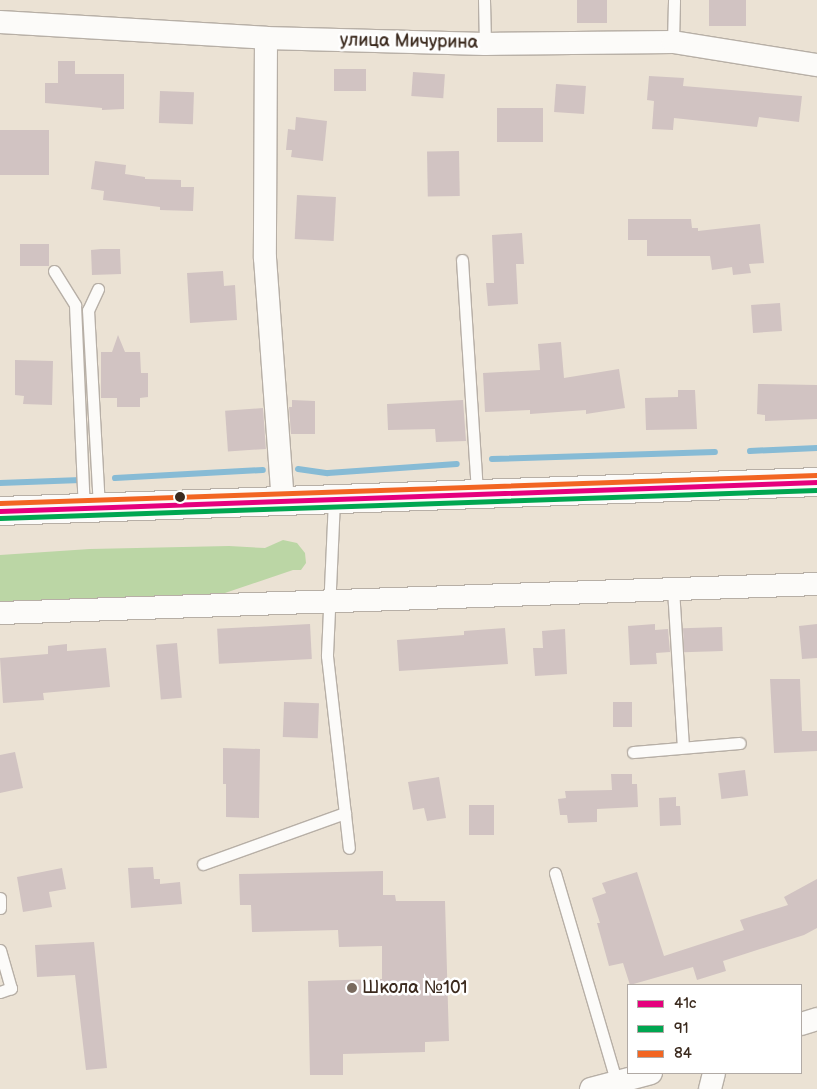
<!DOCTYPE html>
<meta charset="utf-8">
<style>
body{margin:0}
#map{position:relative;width:817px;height:1089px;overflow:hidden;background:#ebe2d4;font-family:"Balsamiq Sans",sans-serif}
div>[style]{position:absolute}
.green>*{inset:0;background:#bbd6a5}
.stream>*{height:6px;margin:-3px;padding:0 3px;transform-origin:3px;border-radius:3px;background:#87bbd5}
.building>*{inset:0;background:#d1c3c2;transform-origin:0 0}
.roads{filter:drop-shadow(1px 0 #b7afa6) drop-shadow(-1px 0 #b7afa6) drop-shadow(0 1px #b7afa6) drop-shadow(0 -1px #b7afa6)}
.service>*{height:11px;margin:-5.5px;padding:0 5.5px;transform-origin:5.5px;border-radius:5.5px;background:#fcfbf9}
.minor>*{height:22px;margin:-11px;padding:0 11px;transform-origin:11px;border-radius:11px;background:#fcfbf9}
.primary>*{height:28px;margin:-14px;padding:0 14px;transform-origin:14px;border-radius:14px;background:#fcfbf9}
.bus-1>*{height:5px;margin:-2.5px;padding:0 2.5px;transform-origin:2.5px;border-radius:2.5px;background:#e5007d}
.bus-2>*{height:5px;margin:-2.5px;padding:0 2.5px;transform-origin:2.5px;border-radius:2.5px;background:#00a651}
.bus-3>*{height:5px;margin:-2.5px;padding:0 2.5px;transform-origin:2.5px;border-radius:2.5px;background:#f26522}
.dots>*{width:14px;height:14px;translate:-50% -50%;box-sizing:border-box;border:2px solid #fff;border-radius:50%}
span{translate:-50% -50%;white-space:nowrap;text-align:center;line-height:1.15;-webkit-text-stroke:5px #fff;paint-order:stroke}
.street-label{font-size:18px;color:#3b2a1e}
.poi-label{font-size:18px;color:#3b2a1e}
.left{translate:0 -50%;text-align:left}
.legend{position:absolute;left:627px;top:984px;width:175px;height:90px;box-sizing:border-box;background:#fff;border:1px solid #b1aaa5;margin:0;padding:6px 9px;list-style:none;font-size:15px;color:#3b2a1e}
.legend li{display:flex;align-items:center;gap:10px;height:25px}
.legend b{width:25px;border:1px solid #b1aaa5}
</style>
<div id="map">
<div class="green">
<i style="clip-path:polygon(283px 540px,297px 543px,305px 553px,306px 563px,301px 570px,293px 570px,222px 594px,0 606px,0 555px,90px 549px,229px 546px,265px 548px)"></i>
</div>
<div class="stream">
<i style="left:750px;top:451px;width:67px;rotate:-2.6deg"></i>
<i style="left:492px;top:459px;width:223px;rotate:-1.8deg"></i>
<i style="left:298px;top:469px;width:30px;rotate:8deg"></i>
<i style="left:328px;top:473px;width:129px;rotate:-4deg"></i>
<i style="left:115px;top:478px;width:148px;rotate:-3.1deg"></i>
<i style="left:0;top:483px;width:81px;rotate:-2.1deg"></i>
</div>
<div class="building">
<i style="left:577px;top:0;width:30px;height:23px"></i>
<i style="left:709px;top:0;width:37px;height:26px"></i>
<i style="clip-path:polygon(58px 61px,75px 61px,75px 74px,124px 74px,124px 109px,102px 110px,102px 108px,45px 103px,45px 83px,58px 83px)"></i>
<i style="left:334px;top:69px;width:32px;height:22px"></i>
<i style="left:413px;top:72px;width:32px;height:24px;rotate:4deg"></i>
<i style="clip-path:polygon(649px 76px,684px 78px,683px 86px,802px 96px,799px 122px,759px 117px,757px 127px,674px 118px,673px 130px,652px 129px,654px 101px,647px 100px)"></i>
<i style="left:556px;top:84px;width:30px;height:28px;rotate:4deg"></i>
<i style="left:160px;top:91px;width:34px;height:32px;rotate:2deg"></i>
<i style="left:497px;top:108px;width:46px;height:34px"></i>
<i style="clip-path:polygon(296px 117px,327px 121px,323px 161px,291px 157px,292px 150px,286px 150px,288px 129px,295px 130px)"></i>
<i style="left:0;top:130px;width:49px;height:45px"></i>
<i style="left:459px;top:151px;width:45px;height:32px;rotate:89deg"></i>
<i style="clip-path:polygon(95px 161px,126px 165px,125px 174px,145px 177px,145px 179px,181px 180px,181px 187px,194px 187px,193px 211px,160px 210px,160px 207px,103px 200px,104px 191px,91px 189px)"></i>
<i style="left:297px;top:195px;width:39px;height:44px;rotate:3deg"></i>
<i style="clip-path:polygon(628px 219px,691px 219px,692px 228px,698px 228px,698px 231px,760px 224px,764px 263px,749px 264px,751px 273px,733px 275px,732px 267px,712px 270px,710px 256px,647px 256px,647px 240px,628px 240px)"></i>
<i style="clip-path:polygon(522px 233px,524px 264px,516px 264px,518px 304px,488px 306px,486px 283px,494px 283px,492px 235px)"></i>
<i style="left:49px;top:244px;width:22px;height:29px;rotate:90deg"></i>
<i style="clip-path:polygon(101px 249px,120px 249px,121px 274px,92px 275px,91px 250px)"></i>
<i style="clip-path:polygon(223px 271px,224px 286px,235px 285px,237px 320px,190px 323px,187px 273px)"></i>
<i style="left:780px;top:303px;width:28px;height:29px;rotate:86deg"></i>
<i style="clip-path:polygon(118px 335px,125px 352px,140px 352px,141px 373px,148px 373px,148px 397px,140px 398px,140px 407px,117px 407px,117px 398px,101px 398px,101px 352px,112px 352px)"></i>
<i style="clip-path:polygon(561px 342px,564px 378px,619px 369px,625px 408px,586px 414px,586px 410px,530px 414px,530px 410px,485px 412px,483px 373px,540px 370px,538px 344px)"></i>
<i style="clip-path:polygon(15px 360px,53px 361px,52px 405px,23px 404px,24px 396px,15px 395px)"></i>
<i style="clip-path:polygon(758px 384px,817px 385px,817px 419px,765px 421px,765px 415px,757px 414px)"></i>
<i style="clip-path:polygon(678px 390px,695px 390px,697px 429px,646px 430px,645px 398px,678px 397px)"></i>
<i style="clip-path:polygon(292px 400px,315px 401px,315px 434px,291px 434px,289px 407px,292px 407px)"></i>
<i style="clip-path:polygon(463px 400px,466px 441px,436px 442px,435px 429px,388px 430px,387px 404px)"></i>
<i style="left:263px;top:408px;width:41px;height:38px;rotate:86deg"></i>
<i style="left:310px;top:624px;width:35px;height:93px;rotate:87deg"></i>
<i style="clip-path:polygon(655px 624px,655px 630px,668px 629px,670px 652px,656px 653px,657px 664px,630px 665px,628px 626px)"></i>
<i style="clip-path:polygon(817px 624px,817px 658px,802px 659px,799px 626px)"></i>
<i style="left:722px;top:627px;width:24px;height:39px;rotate:88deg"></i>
<i style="clip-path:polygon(505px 628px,508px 664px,399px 671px,397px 640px,464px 635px,464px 631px)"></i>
<i style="clip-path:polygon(565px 629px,567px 674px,535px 676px,533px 648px,543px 648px,542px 631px)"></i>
<i style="left:177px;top:643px;width:55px;height:21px;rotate:85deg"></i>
<i style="clip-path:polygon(67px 644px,67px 651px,106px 648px,110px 687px,43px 693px,44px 700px,3px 703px,0 658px,48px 654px,48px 646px)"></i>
<i style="clip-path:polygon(770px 679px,800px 679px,802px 731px,817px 731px,817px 751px,774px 753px)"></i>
<i style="left:284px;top:702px;width:35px;height:35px;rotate:2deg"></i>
<i style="left:613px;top:702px;width:19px;height:25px"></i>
<i style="clip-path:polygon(223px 748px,260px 749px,259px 818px,226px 817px,226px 784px,223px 784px)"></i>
<i style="clip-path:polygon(15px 752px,23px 788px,0 793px,0 755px)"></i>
<i style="left:745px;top:770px;width:26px;height:27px;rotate:83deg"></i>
<i style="clip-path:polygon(611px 774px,632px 774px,632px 784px,637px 784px,638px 807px,597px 809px,597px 822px,568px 823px,567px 815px,560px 815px,558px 799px,566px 798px,565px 791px,612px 790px)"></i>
<i style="clip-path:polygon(439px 777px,446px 818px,427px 821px,424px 808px,413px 810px,408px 782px)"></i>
<i style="clip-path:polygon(676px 797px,676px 806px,680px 806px,681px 825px,660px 826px,659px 798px)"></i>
<i style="left:469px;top:805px;width:25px;height:30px"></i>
<i style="clip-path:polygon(153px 867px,154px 879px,160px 879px,160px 884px,180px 882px,182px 904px,131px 908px,128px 868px)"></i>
<i style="clip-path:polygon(62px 868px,66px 889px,49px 892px,52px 907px,23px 912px,17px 877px)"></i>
<i style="clip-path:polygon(383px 871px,383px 895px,395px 895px,396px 901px,445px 901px,449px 1041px,425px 1042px,425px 1052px,343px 1054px,343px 1075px,310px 1075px,308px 981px,382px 979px,382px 946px,339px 947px,338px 930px,252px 932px,251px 905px,240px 905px,239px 874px)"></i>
<i style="clip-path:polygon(637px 872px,664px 956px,744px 930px,740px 920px,788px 905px,784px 897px,817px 879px,817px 928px,804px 935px,723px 961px,726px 971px,697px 980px,693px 967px,630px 985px,623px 963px,609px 966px,597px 923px,600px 923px,592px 898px,606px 893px,602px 883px)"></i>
<i style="clip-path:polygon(94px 942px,107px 1068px,86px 1070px,75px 975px,37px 977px,35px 945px)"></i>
</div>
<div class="roads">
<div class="service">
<i style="left:484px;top:0;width:44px;rotate:88.7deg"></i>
<i style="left:673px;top:42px;width:42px;rotate:-88.6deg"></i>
<i style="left:462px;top:260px;width:235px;rotate:86.3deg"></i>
<i style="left:54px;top:271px;width:40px;rotate:58deg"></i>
<i style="left:75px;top:305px;width:203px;rotate:87.5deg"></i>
<i style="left:98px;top:289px;width:23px;rotate:115deg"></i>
<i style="left:88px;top:310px;width:197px;rotate:86.8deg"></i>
<i style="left:334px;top:500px;width:156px;rotate:92.6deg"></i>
<i style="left:327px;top:656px;width:193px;rotate:83.5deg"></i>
<i style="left:673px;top:589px;width:158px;rotate:86.4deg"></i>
<i style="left:633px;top:752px;width:107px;rotate:-4.8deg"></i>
<i style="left:203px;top:864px;width:151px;rotate:-19.8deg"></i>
<i style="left:555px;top:873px;width:219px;rotate:73.6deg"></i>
<i style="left:0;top:898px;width:10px;rotate:90deg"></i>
<i style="left:0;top:950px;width:40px;rotate:74deg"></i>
<i style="left:11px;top:988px;width:12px;rotate:160deg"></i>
</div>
<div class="minor">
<i style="left:0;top:22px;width:266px;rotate:3.4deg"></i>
<i style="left:266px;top:38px;width:219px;rotate:1.6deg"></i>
<i style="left:485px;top:44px;width:188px;rotate:-0.6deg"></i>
<i style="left:673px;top:42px;width:146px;rotate:9.1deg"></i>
<i style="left:266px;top:38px;width:220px;rotate:90.3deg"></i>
<i style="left:265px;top:258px;width:246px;rotate:85.8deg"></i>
<i style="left:0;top:613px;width:818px;rotate:-2.03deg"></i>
<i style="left:801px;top:1024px;width:17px;rotate:-17deg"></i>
<i style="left:591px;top:1089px;width:62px;rotate:-14.9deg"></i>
<i style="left:710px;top:1089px;width:16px;rotate:-76deg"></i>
</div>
<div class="primary">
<i style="left:0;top:511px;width:818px;rotate:-2.03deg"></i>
</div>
</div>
<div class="bus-1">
<i style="left:0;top:511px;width:818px;rotate:-2.03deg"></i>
</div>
<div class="bus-2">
<i style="left:0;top:518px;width:817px;rotate:-1.96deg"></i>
</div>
<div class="bus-3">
<i style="left:0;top:503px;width:817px;rotate:-1.96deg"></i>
</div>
<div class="dots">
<i style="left:180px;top:497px;background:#3b2a1e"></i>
<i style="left:352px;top:988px;background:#796a5e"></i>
</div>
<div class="street-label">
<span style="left:409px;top:42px;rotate:1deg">улица Мичурина</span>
</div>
<div class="poi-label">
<span class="left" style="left:362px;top:988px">Школа №101</span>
</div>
<ul class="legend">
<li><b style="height:6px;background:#e5007d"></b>41с</li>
<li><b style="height:6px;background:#00a651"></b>91</li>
<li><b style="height:6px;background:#f26522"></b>84</li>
</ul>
</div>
